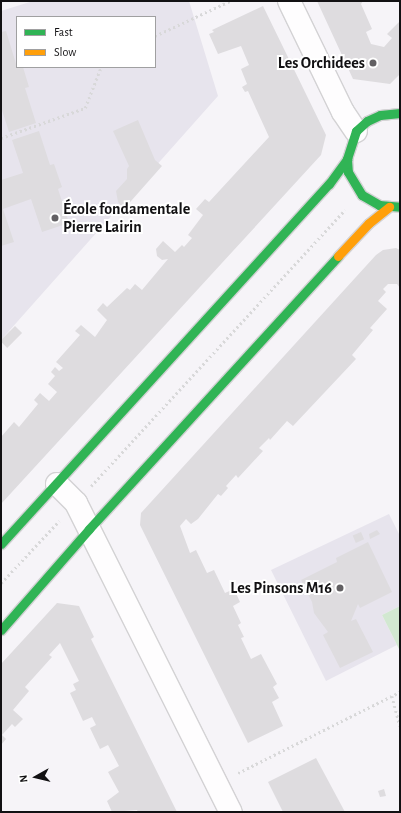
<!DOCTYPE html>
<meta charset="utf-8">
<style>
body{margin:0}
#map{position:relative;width:401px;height:813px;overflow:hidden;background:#f6f4f8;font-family:"Alegreya Sans",sans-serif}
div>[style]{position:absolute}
.built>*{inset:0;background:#e7e4ed}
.green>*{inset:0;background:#d2e8d1}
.building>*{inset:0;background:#dedcdf;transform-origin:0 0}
.path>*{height:2.5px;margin-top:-1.25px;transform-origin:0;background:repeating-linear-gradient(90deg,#d8d8d9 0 2px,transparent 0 5px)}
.roads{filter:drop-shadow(1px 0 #d3d2d4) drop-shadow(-1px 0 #d3d2d4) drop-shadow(0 1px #d3d2d4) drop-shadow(0 -1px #d3d2d4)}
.street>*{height:22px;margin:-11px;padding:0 11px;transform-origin:11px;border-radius:11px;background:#fefdfe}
.fast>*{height:9px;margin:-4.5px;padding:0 4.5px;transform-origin:4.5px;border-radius:4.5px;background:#30b455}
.slow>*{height:9px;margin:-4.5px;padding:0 4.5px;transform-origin:4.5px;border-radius:4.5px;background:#ff9f0a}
.dots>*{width:11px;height:11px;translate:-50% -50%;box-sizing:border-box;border:2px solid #fff;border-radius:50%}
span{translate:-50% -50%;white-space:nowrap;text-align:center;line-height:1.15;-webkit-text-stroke:4px #fff;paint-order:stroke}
.poi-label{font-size:16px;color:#121113;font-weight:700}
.right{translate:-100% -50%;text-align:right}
.left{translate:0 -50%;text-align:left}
.frame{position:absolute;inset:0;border:2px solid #121113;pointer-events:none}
.legend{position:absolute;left:16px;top:16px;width:140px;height:52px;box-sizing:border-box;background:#fff;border:1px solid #a0a0a1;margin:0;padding:5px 7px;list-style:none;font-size:12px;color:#121113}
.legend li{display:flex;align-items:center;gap:8px;height:20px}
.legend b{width:20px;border:1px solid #a0a0a1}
.north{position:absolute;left:16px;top:757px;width:40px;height:40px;-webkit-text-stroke:3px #fff;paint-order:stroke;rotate:262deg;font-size:11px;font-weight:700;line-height:16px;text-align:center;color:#121113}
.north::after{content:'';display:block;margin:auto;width:14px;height:18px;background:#121113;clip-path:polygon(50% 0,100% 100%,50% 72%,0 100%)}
</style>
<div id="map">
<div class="built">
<i style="clip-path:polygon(evenodd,33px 1px,189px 1px,218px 96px,1px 340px,1px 11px,33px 1px,17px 17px,155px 17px,155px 67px,17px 67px,17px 17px)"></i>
<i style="clip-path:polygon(389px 514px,400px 536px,400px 606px,382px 615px,397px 645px,326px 681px,271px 570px)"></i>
</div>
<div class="green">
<i style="clip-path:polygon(400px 606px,400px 651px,382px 615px)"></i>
</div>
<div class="building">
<i style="clip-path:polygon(317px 1px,363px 1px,361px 4px,372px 29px,366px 32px,371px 44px,384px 47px,392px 38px,387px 34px,400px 21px,400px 74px,390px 84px,353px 79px)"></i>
<i style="clip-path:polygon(263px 6px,326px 135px,321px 155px,1px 504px,1px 437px,14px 422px,19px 427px,24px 421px,38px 404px,34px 400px,40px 393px,49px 401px,57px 392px,48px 384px,55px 376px,51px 372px,55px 367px,59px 371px,63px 368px,56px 362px,80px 335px,75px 331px,81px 325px,95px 337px,107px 320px,97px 310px,103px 303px,107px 307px,127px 288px,130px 290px,135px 284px,142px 290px,168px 259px,162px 260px,157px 256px,156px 249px,163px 241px,175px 252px,182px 245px,184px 247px,192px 238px,188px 235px,203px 215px,196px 209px,205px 199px,209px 202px,269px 137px,248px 91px,245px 92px,242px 87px,247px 84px,241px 69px,249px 65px,241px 46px,218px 54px,209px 34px,214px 32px,212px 30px)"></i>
<i style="clip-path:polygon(6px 31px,17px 67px,23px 67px,29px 87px,25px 88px,36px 123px,9px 132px,1px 107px,1px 32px)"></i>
<i style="clip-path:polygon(138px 120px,155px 160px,162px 166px,124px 209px,118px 202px,116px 191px,127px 179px,127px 169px,129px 166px,113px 131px)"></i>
<i style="clip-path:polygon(39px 131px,50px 165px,54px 164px,62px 187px,58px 189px,69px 223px,42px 232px,31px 199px,3px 209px,14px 242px,1px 246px,1px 180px,23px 173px,12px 140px)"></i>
<i style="clip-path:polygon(396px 248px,400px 250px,400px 288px,397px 284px,388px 284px,383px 289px,386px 292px,378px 301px,387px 309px,370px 328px,373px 330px,352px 355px,356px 359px,293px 426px,287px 421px,270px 440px,269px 438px,259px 448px,263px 451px,238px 478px,236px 475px,226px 486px,228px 488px,221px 496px,218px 494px,198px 519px,191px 524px,186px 519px,180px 526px,190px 553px,196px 550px,207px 573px,214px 570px,225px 593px,234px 589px,240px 602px,233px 606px,241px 623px,238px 625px,244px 637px,241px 638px,251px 659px,261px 654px,277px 684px,273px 687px,279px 698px,272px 702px,283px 726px,248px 743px,140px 525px,141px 513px,376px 255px,383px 250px)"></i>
<i style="left:15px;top:326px;width:10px;height:21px;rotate:45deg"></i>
<i style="clip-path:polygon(377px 530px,380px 534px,370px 539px,369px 534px)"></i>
<i style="left:361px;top:532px;width:8px;height:9px;rotate:67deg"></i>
<i style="clip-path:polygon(368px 542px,392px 592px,360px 608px,358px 604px,351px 621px,356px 619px,373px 652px,340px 668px,323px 635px,328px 632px,314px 613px,312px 602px,301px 580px,337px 562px,336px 558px)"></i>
<i style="clip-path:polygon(57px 603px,79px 606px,94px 637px,91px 639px,177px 812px,138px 812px,137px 810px,112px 812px,107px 801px,119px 792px,108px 772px,119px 766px,108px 745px,100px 749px,90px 728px,96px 725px,92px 717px,83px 721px,77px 708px,70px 693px,76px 690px,73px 684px,79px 681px,60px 643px,49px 655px,52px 657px,25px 687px,29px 691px,13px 710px,23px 719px,15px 727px,12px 724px,2px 735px,6px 739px,1px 745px,1px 664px)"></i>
<i style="clip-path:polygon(316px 758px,345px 812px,283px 812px,268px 782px)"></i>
<i style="clip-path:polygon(384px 789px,386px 796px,380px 797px,378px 791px)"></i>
</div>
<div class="path">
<i style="left:155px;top:36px;width:83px;rotate:-25deg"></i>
<i style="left:1px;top:138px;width:89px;rotate:-19.7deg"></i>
<i style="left:85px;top:108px;width:44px;rotate:-68.7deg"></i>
<i style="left:91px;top:486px;width:375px;rotate:-47.4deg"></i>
<i style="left:1px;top:583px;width:85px;rotate:-46.9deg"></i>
<i style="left:392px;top:696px;width:31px;rotate:75deg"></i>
<i style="left:238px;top:773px;width:181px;rotate:-26.6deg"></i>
</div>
<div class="roads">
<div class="street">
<i style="left:289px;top:1px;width:123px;rotate:64.1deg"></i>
<i style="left:343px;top:112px;width:23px;rotate:56deg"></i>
<i style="left:57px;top:484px;width:27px;rotate:45deg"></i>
<i style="left:76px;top:503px;width:346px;rotate:63.4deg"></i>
</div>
<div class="fast">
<i style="left:400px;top:113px;width:20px;rotate:174deg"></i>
<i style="left:380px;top:115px;width:14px;rotate:155deg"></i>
<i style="left:367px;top:121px;width:15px;rotate:138deg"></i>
<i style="left:356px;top:131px;width:29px;rotate:108deg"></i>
<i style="left:347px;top:159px;width:13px;rotate:86deg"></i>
<i style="left:348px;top:172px;width:27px;rotate:59deg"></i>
<i style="left:362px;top:195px;width:20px;rotate:30deg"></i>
<i style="left:379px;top:205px;width:21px;rotate:5deg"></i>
<i style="left:1px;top:544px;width:487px;rotate:-47.7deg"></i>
<i style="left:329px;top:184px;width:31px;rotate:-54deg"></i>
<i style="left:1px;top:630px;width:134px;rotate:-48.9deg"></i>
<i style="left:89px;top:529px;width:369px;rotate:-47.6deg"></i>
</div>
<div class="slow">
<i style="left:338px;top:256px;width:45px;rotate:-46.8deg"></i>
<i style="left:369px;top:223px;width:26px;rotate:-39deg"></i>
</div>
</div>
<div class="dots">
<i style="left:373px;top:63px;background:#626063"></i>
<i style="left:55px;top:218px;background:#626063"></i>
<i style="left:340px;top:588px;background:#626063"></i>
</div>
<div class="poi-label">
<span class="right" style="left:365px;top:63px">Les Orchidees</span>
<span class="left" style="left:63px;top:218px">École fondamentale<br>Pierre Lairin</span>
<span class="right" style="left:332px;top:588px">Les Pinsons M16</span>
</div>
<div class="frame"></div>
<ul class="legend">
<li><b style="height:5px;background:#30b455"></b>Fast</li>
<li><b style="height:5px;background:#ff9f0a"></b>Slow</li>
</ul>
<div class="north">N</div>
</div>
